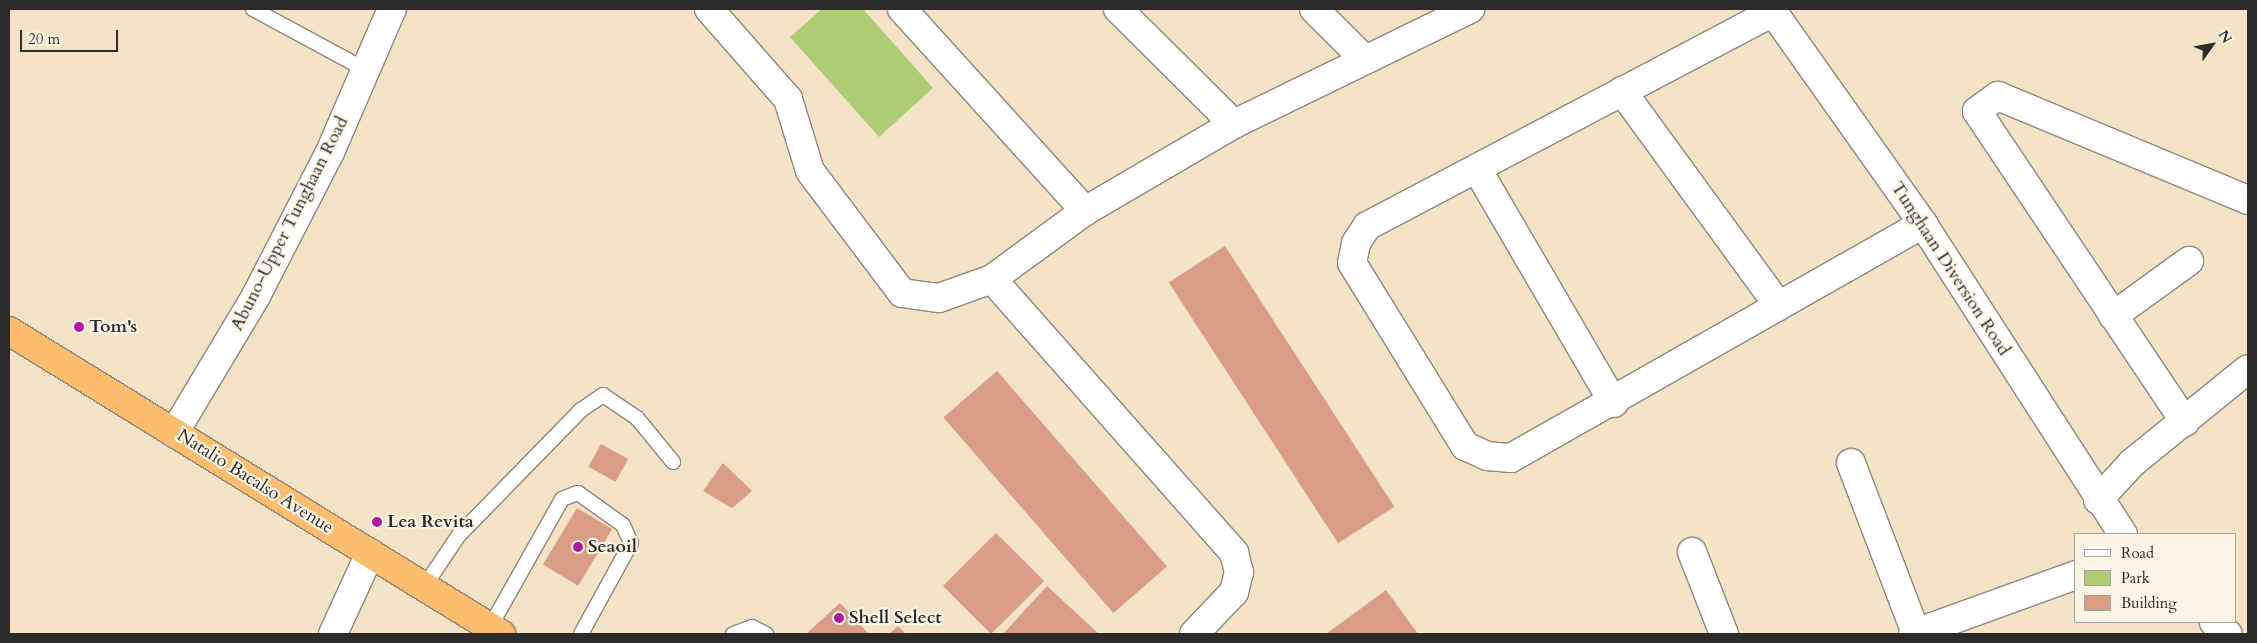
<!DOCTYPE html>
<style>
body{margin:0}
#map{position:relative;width:2257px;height:643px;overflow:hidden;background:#f4e3c7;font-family:Cardo,serif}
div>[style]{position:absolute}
.green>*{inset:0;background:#adcc73}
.building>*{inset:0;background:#d99c85;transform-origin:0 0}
.roads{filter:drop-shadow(1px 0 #908779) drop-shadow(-1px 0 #908779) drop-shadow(0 1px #908779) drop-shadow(0 -1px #908779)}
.service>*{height:14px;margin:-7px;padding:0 7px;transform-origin:7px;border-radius:7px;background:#fff}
.minor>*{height:28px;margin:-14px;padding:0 14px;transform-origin:14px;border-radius:14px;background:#fff}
.tertiary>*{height:28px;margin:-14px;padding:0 14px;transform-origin:14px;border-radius:14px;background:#fff}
.trunk>*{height:28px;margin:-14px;padding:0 14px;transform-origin:14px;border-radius:14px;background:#fcbd6f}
.dots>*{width:14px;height:14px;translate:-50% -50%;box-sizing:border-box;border:2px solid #fcf5e5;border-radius:50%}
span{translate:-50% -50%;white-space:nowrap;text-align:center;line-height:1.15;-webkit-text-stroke:4.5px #fcf5e5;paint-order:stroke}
.street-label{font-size:18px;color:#2b2b2b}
.poi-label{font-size:18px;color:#2b2b2b;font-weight:700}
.left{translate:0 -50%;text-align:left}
.frame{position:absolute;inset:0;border:10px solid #2b2b2b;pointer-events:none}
.legend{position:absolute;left:2074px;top:533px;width:162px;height:90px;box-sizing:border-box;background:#fcf5e5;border:1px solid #a8a49b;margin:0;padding:6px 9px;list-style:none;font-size:15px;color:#2b2b2b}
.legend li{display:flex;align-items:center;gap:10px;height:25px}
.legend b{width:25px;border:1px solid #a8a49b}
.north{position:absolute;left:2187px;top:20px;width:50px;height:50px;-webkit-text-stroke:4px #fcf5e5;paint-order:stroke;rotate:58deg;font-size:14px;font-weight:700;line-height:20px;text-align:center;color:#2b2b2b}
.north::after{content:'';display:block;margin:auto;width:18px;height:22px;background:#2b2b2b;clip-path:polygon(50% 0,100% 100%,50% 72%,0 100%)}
.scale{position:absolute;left:20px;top:30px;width:98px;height:22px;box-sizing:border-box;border:2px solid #2b2b2b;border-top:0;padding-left:6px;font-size:15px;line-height:18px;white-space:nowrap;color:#2b2b2b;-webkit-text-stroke:4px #fcf5e5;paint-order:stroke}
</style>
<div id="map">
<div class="green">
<i style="clip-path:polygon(822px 9px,863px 9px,933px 88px,879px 137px,790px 37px)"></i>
</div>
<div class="building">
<i style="left:1225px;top:246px;width:311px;height:67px;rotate:57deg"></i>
<i style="left:997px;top:371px;width:259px;height:71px;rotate:49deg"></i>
<i style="left:601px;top:444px;width:31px;height:26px;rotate:29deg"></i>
<i style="clip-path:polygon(723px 463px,752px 491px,732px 508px,703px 491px)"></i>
<i style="left:577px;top:508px;width:41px;height:66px;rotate:31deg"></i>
<i style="left:996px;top:533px;width:68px;height:75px;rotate:45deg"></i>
<i style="clip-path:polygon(1047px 586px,1099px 634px,1003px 634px)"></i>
<i style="clip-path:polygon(1386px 590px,1418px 634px,1326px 634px)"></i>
<i style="clip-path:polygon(840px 603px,869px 634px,806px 634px)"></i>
<i style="clip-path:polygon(898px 626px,906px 634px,889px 634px)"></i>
</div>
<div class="roads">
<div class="service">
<i style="left:253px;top:9px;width:128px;rotate:28.4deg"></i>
<i style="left:424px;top:587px;width:63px;rotate:-56.1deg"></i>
<i style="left:459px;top:535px;width:175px;rotate:-45.7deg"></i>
<i style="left:581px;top:410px;width:27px;rotate:-34deg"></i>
<i style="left:603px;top:395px;width:41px;rotate:34.1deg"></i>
<i style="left:637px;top:418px;width:57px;rotate:50.7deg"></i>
<i style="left:490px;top:627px;width:147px;rotate:-60.6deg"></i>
<i style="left:562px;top:499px;width:17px;rotate:-21deg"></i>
<i style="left:578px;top:493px;width:55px;rotate:35.4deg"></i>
<i style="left:623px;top:525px;width:20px;rotate:66deg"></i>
<i style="left:631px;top:543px;width:104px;rotate:118.8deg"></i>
<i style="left:733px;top:634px;width:20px;rotate:-20deg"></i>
<i style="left:752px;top:627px;width:16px;rotate:27deg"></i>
</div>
<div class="minor">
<i style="left:709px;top:9px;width:120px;rotate:48.7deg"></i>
<i style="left:788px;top:99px;width:75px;rotate:73deg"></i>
<i style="left:810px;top:171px;width:153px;rotate:53deg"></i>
<i style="left:902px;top:293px;width:37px;rotate:8deg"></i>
<i style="left:939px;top:298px;width:56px;rotate:-19.7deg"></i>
<i style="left:992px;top:279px;width:115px;rotate:-36.2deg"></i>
<i style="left:1085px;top:211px;width:173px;rotate:-30.3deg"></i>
<i style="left:1234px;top:124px;width:263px;rotate:-26deg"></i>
<i style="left:902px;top:9px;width:273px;rotate:47.8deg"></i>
<i style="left:1118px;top:9px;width:163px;rotate:44.8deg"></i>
<i style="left:1314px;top:9px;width:71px;rotate:45deg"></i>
<i style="left:1773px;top:12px;width:459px;rotate:152.2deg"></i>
<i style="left:1367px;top:226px;width:20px;rotate:123deg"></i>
<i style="left:1356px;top:243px;width:20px;rotate:101deg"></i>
<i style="left:1352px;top:263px;width:215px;rotate:58.3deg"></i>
<i style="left:1465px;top:446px;width:24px;rotate:24deg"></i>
<i style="left:1487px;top:456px;width:24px;rotate:5deg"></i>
<i style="left:1511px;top:458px;width:474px;rotate:-29.6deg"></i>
<i style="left:1622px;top:91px;width:266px;rotate:53.9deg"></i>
<i style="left:1477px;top:169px;width:271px;rotate:59.7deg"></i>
<i style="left:992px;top:279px;width:366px;rotate:48.5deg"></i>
<i style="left:1234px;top:553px;width:20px;rotate:75deg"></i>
<i style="left:1239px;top:572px;width:21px;rotate:104deg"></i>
<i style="left:1234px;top:592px;width:58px;rotate:133.6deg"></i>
<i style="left:2113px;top:316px;width:94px;rotate:-35.9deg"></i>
<i style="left:2185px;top:422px;width:374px;rotate:-123.8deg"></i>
<i style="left:1977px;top:111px;width:26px;rotate:-36deg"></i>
<i style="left:1998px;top:96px;width:271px;rotate:22.6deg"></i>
<i style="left:1851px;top:463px;width:182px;rotate:69.1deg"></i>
<i style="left:2098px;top:500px;width:50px;rotate:-47.4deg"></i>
<i style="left:2132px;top:463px;width:149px;rotate:-39deg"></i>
<i style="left:1692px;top:552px;width:88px;rotate:68.7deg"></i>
<i style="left:333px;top:634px;width:89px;rotate:-65.4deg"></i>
</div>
<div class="tertiary">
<i style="left:1771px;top:9px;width:263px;rotate:54.7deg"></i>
<i style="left:1923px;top:224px;width:369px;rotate:57.2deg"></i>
<i style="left:174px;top:433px;width:160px;rotate:-59.1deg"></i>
<i style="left:256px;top:296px;width:162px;rotate:-62.8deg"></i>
<i style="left:330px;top:152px;width:156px;rotate:-66.6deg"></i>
<i style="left:2214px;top:622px;width:18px;rotate:41deg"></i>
<i style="left:1913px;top:634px;width:173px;rotate:-19.9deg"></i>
</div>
<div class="trunk">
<i style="left:9px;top:331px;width:578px;rotate:31.63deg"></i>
</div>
</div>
<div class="dots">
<i style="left:79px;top:327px;background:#b5179e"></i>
<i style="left:377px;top:522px;background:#b5179e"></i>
<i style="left:578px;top:547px;background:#b5179e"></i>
<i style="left:839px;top:618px;background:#b5179e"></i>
</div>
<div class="street-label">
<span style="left:290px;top:224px;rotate:-63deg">Abuno-Upper Tunghaan Road</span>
<span style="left:1950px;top:269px;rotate:57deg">Tunghaan Diversion Road</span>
<span style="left:255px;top:482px;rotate:32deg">Natalio Bacalso Avenue</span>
</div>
<div class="poi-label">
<span class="left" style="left:89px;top:327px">Tom's</span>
<span class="left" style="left:387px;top:522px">Lea Revita</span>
<span class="left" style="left:588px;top:547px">Seaoil</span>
<span class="left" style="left:849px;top:618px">Shell Select</span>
</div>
<div class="frame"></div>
<ul class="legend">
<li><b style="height:6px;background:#fff"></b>Road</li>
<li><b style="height:14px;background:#adcc73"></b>Park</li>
<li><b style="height:14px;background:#d99c85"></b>Building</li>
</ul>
<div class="north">N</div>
<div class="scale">20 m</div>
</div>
